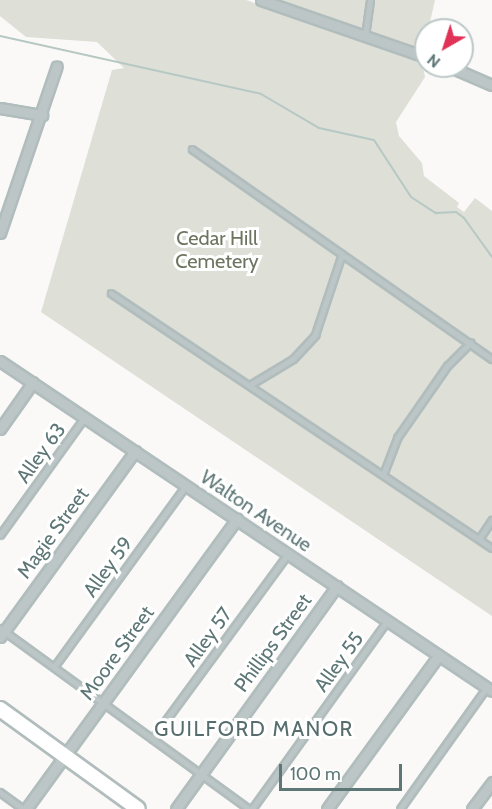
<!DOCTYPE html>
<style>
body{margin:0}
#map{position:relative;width:492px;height:809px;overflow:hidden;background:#faf9f8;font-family:Cabin,sans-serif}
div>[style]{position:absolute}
.green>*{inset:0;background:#dedfd7}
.stream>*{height:2px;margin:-1px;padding:0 1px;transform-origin:1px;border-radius:1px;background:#b6c8c4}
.roads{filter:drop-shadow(2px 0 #b1bdbd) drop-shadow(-2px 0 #b1bdbd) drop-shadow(0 2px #b1bdbd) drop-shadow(0 -2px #b1bdbd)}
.lane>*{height:4.5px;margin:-2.25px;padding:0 2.25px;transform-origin:2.25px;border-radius:2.25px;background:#bcc6c6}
.street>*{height:9px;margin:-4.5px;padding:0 4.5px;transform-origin:4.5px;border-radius:4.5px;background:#bcc6c6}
.secondary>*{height:14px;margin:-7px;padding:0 7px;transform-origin:7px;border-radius:7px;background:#fff}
span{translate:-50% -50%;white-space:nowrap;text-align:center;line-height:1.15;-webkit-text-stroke:6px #fff;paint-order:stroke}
.park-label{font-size:20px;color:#6d745f}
.street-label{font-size:20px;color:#5d7676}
.neighbourhood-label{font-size:21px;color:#576d6d;letter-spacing:1.5px}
.north{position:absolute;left:414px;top:18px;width:60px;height:60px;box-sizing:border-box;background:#fff;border:2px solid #bec8c8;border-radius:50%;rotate:219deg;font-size:16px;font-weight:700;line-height:24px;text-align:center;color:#5d7676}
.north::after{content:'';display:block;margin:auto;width:21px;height:27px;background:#e03257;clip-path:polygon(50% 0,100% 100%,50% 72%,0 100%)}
.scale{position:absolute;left:279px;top:764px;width:123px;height:27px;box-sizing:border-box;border:3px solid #5d7676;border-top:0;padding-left:8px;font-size:18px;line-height:21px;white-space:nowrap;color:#5d7676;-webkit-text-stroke:4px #fff;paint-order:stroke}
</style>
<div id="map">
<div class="green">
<i style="clip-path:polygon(0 0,246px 0,422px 61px,425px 77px,396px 122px,399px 136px,422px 163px,424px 176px,459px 203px,457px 207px,464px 212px,475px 198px,492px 211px,492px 616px,41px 312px,112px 70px,124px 68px,97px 42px,26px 37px,0 16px)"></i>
<i style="clip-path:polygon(266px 0,435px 0,423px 53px)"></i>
</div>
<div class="stream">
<i style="left:0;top:36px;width:267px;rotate:12.5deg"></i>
<i style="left:261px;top:94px;width:67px;rotate:30.4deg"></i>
<i style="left:319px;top:128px;width:56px;rotate:12.3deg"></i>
<i style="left:374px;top:140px;width:68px;rotate:57deg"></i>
<i style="left:411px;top:197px;width:30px;rotate:33deg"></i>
<i style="left:436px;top:213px;width:20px;rotate:-3deg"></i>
<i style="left:456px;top:212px;width:10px;rotate:37deg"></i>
<i style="left:464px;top:218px;width:48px;rotate:54.3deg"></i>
</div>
<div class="roads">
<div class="lane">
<i style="left:365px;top:36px;width:36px;rotate:-82deg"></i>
<i style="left:192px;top:149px;width:366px;rotate:35deg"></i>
<i style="left:111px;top:293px;width:458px;rotate:33.8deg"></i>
<i style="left:250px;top:385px;width:50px;rotate:-31.2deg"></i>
<i style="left:293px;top:359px;width:33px;rotate:-47deg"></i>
<i style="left:315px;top:335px;width:85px;rotate:-71.6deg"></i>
<i style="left:383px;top:475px;width:40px;rotate:-69deg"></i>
<i style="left:397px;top:438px;width:88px;rotate:-55.2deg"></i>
<i style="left:447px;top:366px;width:33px;rotate:-45deg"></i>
<i style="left:0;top:535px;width:144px;rotate:-54.3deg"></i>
<i style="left:479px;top:539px;width:23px;rotate:-56deg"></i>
<i style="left:0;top:628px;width:308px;rotate:36deg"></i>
<i style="left:54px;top:667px;width:225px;rotate:-54deg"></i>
<i style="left:152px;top:739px;width:228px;rotate:-53.7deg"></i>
<i style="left:0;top:792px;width:29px;rotate:36deg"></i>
<i style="left:252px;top:809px;width:231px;rotate:-54.3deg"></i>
<i style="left:400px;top:809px;width:150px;rotate:-54.5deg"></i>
</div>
<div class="street">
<i style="left:261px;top:0;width:175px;rotate:19.1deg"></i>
<i style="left:448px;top:66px;width:48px;rotate:23.4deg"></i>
<i style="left:0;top:108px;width:43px;rotate:9.5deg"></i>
<i style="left:0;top:233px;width:176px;rotate:-71.2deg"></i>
<i style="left:0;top:361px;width:592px;rotate:33.85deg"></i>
<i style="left:0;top:429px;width:57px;rotate:-54.9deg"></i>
<i style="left:0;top:637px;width:230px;rotate:-54deg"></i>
<i style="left:26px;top:809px;width:359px;rotate:-54deg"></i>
<i style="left:176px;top:809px;width:275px;rotate:-54.2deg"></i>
<i style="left:327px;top:809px;width:190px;rotate:-54deg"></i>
<i style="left:472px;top:809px;width:34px;rotate:-53deg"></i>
</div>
<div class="secondary">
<i style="left:0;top:709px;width:170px;rotate:35.9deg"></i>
</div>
</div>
<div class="park-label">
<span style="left:217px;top:250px">Cedar Hill<br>Cemetery</span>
</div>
<div class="street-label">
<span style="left:41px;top:453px;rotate:-54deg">Alley 63</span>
<span style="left:256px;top:511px;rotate:34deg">Walton Avenue</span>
<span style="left:53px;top:533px;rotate:-54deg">Magie Street</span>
<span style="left:108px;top:567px;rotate:-54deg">Alley 59</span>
<span style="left:208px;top:637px;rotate:-54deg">Alley 57</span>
<span style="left:273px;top:643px;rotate:-54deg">Phillips Street</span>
<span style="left:117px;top:653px;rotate:-54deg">Moore Street</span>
<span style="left:339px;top:662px;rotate:-54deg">Alley 55</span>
</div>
<div class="neighbourhood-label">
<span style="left:254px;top:729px">GUILFORD MANOR</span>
</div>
<div class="north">N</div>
<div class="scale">100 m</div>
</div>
